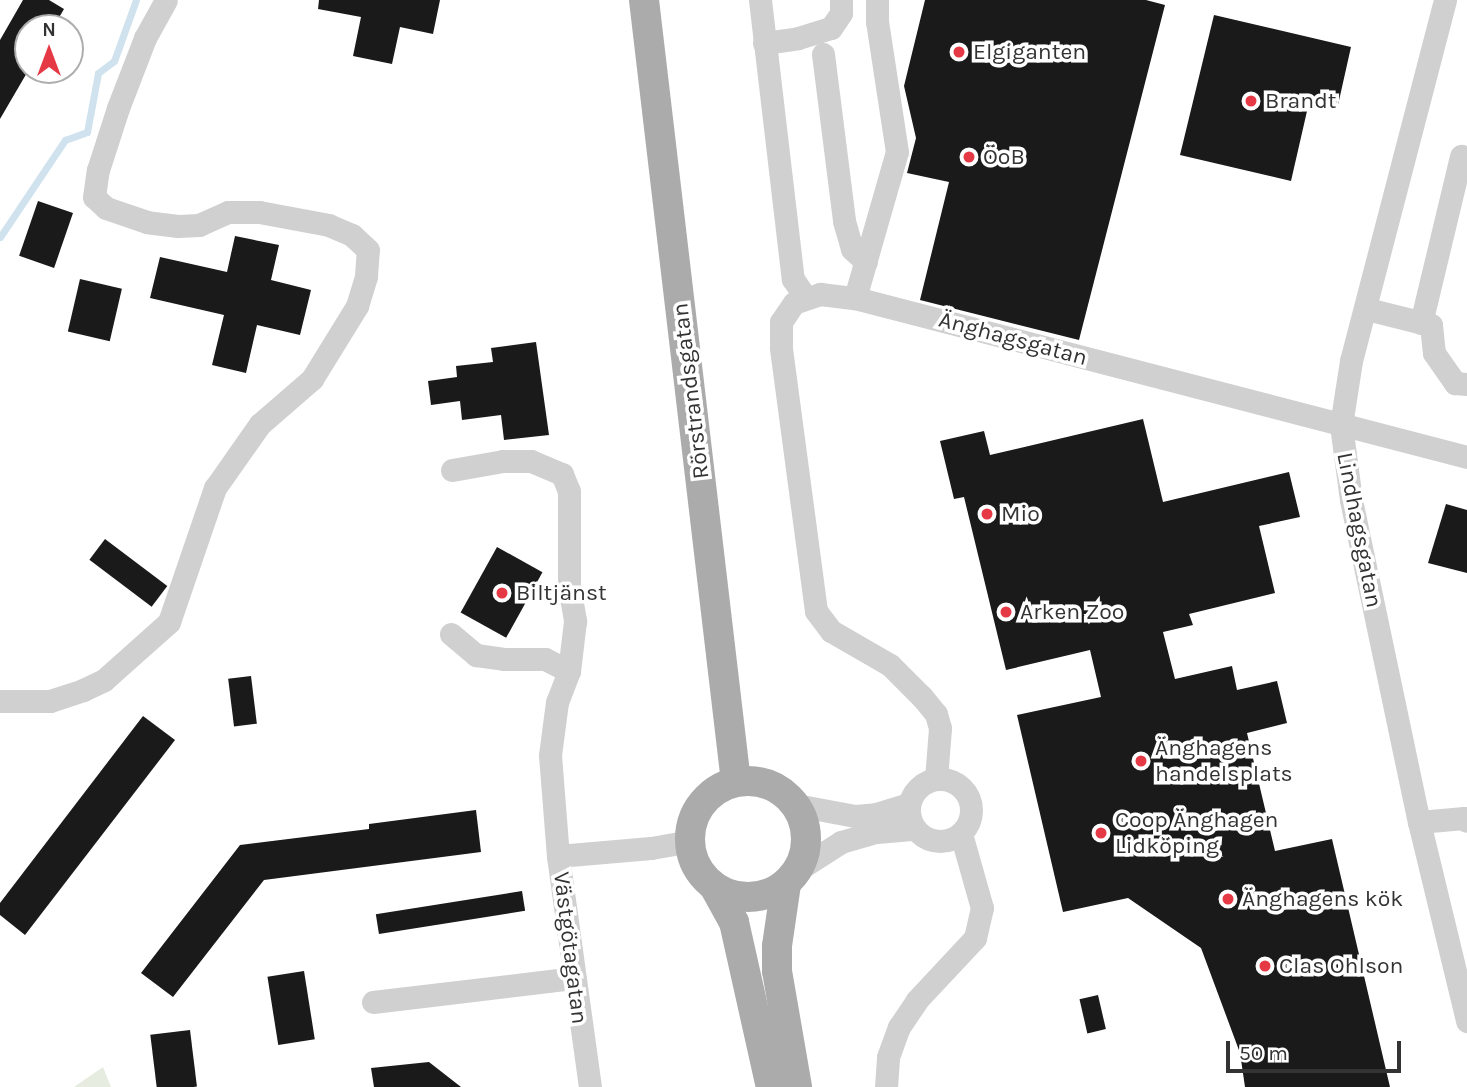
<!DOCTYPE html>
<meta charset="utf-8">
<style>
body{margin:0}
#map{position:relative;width:1467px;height:1087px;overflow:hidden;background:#fff;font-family:Karla,sans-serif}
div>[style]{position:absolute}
.green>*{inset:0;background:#e6ecdf}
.stream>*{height:7px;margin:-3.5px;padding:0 3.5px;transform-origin:3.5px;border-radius:3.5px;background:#cfe2ee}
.building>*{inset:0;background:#1a1a1a;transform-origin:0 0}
.minor>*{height:23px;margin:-11.5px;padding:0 11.5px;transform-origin:11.5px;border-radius:11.5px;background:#d0d0d0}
.minor>.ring{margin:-11.5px;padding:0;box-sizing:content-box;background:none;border:23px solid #d0d0d0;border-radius:50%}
.major>*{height:30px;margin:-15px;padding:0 15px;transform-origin:15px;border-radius:15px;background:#ababab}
.major>.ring{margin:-15px;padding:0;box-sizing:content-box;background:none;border:30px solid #ababab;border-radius:50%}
.dots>*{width:19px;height:19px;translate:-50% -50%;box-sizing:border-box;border:4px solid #fff;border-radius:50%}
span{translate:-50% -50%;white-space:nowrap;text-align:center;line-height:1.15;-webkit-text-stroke:7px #fff;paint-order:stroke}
.poi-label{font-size:23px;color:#333}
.left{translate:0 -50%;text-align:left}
.street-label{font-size:23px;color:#333}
.north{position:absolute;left:14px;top:14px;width:70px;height:70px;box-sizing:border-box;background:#fff;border:2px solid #adadad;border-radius:50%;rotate:0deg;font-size:19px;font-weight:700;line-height:28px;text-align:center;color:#333}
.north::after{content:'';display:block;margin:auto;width:24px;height:32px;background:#e63946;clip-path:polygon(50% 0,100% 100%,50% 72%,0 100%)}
.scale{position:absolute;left:1226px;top:1041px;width:175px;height:32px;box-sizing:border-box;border:4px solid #333;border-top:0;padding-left:9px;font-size:21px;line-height:24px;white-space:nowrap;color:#333;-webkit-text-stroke:5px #fff;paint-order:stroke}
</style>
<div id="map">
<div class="green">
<i style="clip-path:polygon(103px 1067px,111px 1087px,74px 1087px)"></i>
</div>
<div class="stream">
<i style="left:0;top:237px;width:117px;rotate:-56.2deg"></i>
<i style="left:65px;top:140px;width:23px;rotate:-20deg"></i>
<i style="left:87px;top:132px;width:60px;rotate:-79.4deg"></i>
<i style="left:98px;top:73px;width:20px;rotate:-37deg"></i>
<i style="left:114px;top:61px;width:65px;rotate:-70.2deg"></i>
</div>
<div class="building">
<i style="clip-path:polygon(23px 0,49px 0,64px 9px,53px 28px,28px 28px,28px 71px,0 119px,0 40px)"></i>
<i style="clip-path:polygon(319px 0,440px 0,433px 34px,400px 27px,392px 64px,353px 56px,361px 17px,318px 9px)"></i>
<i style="clip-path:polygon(925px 0,1146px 0,1165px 5px,1079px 340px,920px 300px,949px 182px,907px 173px,916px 138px,904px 86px)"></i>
<i style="clip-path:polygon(1214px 15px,1351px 47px,1338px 105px,1310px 98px,1291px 181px,1180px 155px)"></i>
<i style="left:38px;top:201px;width:37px;height:58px;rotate:19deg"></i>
<i style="clip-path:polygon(235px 236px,279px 245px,271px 280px,311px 290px,300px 335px,257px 325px,246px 373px,212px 365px,224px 315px,150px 298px,160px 257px,227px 272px)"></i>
<i style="left:80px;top:279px;width:43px;height:54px;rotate:13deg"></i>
<i style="clip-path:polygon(536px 342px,549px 435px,504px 440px,501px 415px,462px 420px,460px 401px,431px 405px,428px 381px,457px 377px,456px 366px,493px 362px,491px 348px)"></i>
<i style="clip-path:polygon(1143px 419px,1163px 502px,1289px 472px,1300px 517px,1259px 526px,1275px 593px,1189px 614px,1193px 625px,1163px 632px,1175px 679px,1232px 666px,1237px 690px,1277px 681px,1287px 723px,1247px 733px,1275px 851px,1332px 839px,1390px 1087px,1245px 1087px,1240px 1053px,1201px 948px,1128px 898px,1063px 912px,1017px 715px,1101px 697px,1090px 650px,1006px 670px,964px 497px,954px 499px,940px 441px,984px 431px,990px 455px)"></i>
<i style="clip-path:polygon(1446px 504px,1467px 510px,1467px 573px,1428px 563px)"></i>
<i style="left:105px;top:539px;width:78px;height:26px;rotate:37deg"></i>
<i style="left:497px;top:547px;width:52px;height:75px;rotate:29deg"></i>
<i style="left:251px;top:676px;width:48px;height:23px;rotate:83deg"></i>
<i style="clip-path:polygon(143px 716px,175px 740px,25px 935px,0 915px,0 903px)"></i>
<i style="clip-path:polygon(476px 810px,481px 852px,264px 880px,173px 997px,141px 973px,240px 845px,369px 829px,369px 824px)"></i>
<i style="left:522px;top:891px;width:20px;height:148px;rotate:81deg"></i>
<i style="left:304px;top:971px;width:69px;height:37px;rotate:81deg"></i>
<i style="left:1098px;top:995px;width:35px;height:19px;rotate:77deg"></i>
<i style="left:190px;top:1030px;width:57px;height:40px;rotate:83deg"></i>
<i style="clip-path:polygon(429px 1062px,461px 1087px,374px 1087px,371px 1068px)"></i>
</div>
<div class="minor">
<i style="left:760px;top:0;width:281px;rotate:83.3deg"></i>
<i style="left:793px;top:279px;width:22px;rotate:56deg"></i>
<i style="left:1445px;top:0;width:373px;rotate:104.6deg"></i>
<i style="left:1351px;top:361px;width:65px;rotate:98.9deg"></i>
<i style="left:1341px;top:425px;width:76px;rotate:82.4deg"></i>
<i style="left:1351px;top:500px;width:329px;rotate:78.1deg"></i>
<i style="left:1419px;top:822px;width:205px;rotate:76.4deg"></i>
<i style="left:764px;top:43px;width:34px;rotate:-8deg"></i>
<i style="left:798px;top:38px;width:34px;rotate:-17deg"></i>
<i style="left:831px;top:28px;width:18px;rotate:-56deg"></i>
<i style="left:841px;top:13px;width:13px;rotate:-90deg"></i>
<i style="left:823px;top:54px;width:168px;rotate:82.8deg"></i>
<i style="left:844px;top:221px;width:29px;rotate:74deg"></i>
<i style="left:852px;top:249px;width:19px;rotate:43deg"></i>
<i style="left:855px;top:298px;width:152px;rotate:-74deg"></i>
<i style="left:897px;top:152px;width:132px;rotate:-98.7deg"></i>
<i style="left:877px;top:22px;width:22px;rotate:-90deg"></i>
<i style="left:1367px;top:309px;width:66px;rotate:14deg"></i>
<i style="left:1431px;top:325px;width:28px;rotate:84deg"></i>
<i style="left:1434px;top:353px;width:37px;rotate:55deg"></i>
<i style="left:1455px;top:383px;width:12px;rotate:5deg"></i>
<i style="left:1421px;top:323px;width:172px;rotate:-76.5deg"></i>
<i style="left:452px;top:470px;width:52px;rotate:-10deg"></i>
<i style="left:503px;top:461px;width:28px"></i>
<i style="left:531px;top:461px;width:34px;rotate:23deg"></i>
<i style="left:562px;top:474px;width:18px;rotate:68deg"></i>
<i style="left:569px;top:491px;width:95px;rotate:90deg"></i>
<i style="left:569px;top:586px;width:36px;rotate:80deg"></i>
<i style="left:575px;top:621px;width:50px;rotate:96.8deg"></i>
<i style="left:569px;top:671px;width:33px;rotate:111deg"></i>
<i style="left:557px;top:702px;width:53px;rotate:97.5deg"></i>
<i style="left:550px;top:755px;width:101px;rotate:85.5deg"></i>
<i style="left:451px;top:634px;width:33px;rotate:40deg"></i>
<i style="left:476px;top:655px;width:28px;rotate:8deg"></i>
<i style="left:504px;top:659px;width:41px"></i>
<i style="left:545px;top:659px;width:27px;rotate:27deg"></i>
<i style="left:0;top:701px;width:50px"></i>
<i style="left:50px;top:701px;width:35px;rotate:-18deg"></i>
<i style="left:83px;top:690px;width:23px;rotate:-25deg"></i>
<i style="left:104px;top:680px;width:87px;rotate:-41.7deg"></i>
<i style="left:169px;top:622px;width:142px;rotate:-71.1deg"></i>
<i style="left:215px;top:488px;width:78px;rotate:-54.9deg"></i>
<i style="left:260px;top:424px;width:69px;rotate:-40.9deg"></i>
<i style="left:312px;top:379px;width:86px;rotate:-58.3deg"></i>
<i style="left:357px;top:306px;width:31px;rotate:-73deg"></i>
<i style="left:366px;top:276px;width:26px;rotate:-86deg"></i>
<i style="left:368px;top:250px;width:22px;rotate:-137deg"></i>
<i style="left:352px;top:235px;width:25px;rotate:-157deg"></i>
<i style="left:329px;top:225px;width:71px;rotate:-169.5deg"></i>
<i style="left:259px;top:212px;width:31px;rotate:180deg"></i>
<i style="left:228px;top:212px;width:32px;rotate:156deg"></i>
<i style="left:199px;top:225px;width:21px;rotate:177deg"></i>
<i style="left:178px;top:226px;width:31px;rotate:-173deg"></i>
<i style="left:147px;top:222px;width:43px;rotate:-161.1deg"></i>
<i style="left:106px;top:208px;width:16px;rotate:-137deg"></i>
<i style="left:94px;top:197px;width:27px;rotate:-82deg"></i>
<i style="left:98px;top:170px;width:65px;rotate:-72.1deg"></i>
<i style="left:118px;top:108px;width:75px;rotate:-68.9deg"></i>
<i style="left:145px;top:38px;width:43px;rotate:-61.1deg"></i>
<i class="ring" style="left:909px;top:779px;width:39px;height:39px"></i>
<i style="left:936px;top:779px;width:51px;rotate:-85.5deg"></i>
<i style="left:940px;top:728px;width:15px;rotate:-106deg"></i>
<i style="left:936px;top:714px;width:22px;rotate:-129deg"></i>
<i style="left:922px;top:697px;width:45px;rotate:-135deg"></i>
<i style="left:890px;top:665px;width:68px;rotate:-150deg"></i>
<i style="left:831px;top:631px;width:25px;rotate:-127deg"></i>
<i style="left:816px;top:611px;width:266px;rotate:-97.6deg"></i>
<i style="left:781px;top:347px;width:25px;rotate:-90deg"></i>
<i style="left:781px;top:322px;width:23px;rotate:-56deg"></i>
<i style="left:794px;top:303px;width:28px;rotate:-19deg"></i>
<i style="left:820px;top:294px;width:35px;rotate:7deg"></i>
<i style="left:855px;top:298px;width:632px;rotate:14.56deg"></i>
<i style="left:796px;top:805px;width:60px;rotate:10.6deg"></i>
<i style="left:855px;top:816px;width:21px;rotate:-5deg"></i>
<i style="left:876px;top:814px;width:34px;rotate:-17deg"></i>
<i style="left:1419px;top:822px;width:45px;rotate:-5.1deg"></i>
<i style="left:1464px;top:818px;width:4px;rotate:45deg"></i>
<i style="left:799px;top:869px;width:50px;rotate:-32.7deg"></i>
<i style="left:841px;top:842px;width:37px;rotate:-16deg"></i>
<i style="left:877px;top:832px;width:37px;rotate:-5deg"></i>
<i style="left:373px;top:1002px;width:201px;rotate:-6.8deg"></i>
<i style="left:590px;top:1087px;width:233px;rotate:-97.9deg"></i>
<i style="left:558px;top:856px;width:93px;rotate:-4.9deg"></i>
<i style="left:651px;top:848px;width:40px;rotate:-10deg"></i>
<i style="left:886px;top:1087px;width:30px;rotate:-86deg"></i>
<i style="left:888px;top:1057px;width:32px;rotate:-70deg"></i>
<i style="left:899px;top:1027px;width:32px;rotate:-56deg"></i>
<i style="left:917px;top:1000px;width:85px;rotate:-46.9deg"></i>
<i style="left:975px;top:938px;width:31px;rotate:-77deg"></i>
<i style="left:982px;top:908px;width:77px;rotate:-105.8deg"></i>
</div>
<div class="major">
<i style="left:644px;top:0;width:787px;rotate:83.29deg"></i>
<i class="ring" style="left:690px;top:781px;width:86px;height:86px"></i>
<i style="left:786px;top:884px;width:63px;rotate:98.3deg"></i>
<i style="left:777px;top:946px;width:25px;rotate:90deg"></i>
<i style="left:777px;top:971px;width:118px;rotate:80.2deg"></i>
<i style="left:715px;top:888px;width:39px;rotate:61deg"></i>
<i style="left:734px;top:922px;width:169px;rotate:77.4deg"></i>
</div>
<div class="dots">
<i style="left:959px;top:52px;background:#e63946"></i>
<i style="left:1251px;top:101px;background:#e63946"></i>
<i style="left:969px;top:157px;background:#e63946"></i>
<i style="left:987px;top:514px;background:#e63946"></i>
<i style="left:502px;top:593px;background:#e63946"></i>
<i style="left:1006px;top:612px;background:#e63946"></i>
<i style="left:1141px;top:761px;background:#e63946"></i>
<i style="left:1101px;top:833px;background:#e63946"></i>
<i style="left:1228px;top:899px;background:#e63946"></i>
<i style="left:1265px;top:966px;background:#e63946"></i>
</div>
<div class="poi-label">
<span class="left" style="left:973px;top:52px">Elgiganten</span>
<span class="left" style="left:1265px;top:101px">Brandt</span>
<span class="left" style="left:983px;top:157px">ÖoB</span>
<span class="left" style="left:1001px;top:514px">Mio</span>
<span class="left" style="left:516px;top:593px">Biltjänst</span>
<span class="left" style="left:1020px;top:612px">Arken Zoo</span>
<span class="left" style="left:1155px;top:761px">Änghagens<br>handelsplats</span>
<span class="left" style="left:1115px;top:833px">Coop Änghagen<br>Lidköping</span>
<span class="left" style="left:1242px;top:899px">Änghagens kök</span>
<span class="left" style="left:1279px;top:966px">Clas Ohlson</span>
</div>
<div class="street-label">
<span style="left:1013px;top:339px;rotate:15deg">Änghagsgatan</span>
<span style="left:691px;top:391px;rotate:-97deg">Rörstrandsgatan</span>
<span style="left:1359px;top:530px;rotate:79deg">Lindhagsgatan</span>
<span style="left:570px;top:948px;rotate:83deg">Västgötagatan</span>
</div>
<div class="north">N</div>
<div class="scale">50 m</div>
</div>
